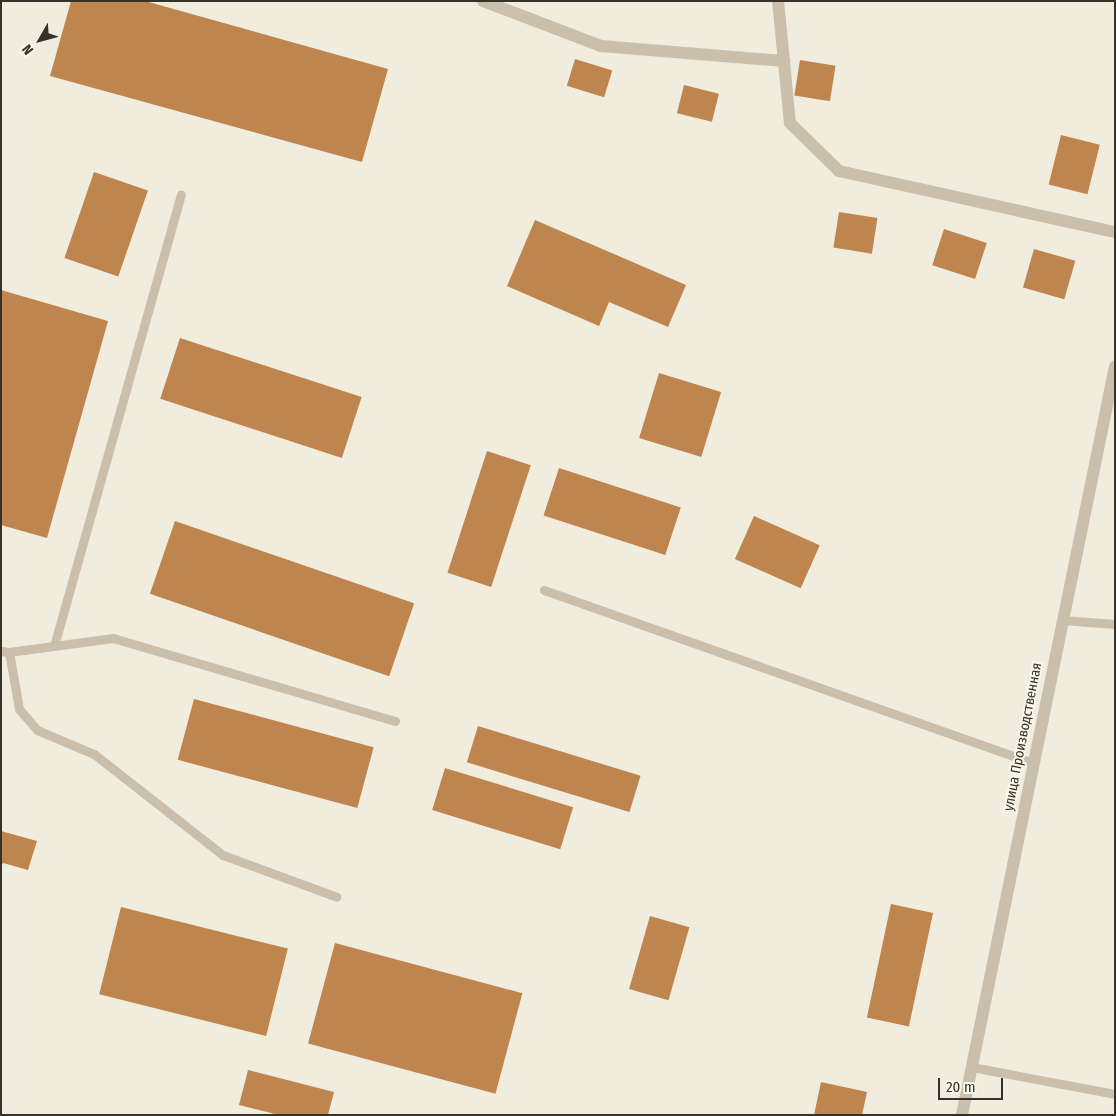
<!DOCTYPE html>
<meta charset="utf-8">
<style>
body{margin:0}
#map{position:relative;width:1116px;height:1116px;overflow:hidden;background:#f1edde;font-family:"Fira Sans Condensed",sans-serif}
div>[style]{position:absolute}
.building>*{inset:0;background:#bf854e;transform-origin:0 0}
.lane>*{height:9px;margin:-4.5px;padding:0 4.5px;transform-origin:4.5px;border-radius:4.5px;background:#c9bfaa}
.street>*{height:12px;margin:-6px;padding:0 6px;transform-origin:6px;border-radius:6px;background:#c9bfaa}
span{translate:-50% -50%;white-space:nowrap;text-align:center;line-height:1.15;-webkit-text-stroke:4px #f9f6ea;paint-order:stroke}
.street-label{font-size:14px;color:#363129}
.frame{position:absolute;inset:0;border:2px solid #363129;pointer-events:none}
.north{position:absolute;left:15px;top:15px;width:50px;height:50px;-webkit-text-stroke:4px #f9f6ea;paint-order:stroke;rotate:232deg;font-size:14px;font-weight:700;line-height:20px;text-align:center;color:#363129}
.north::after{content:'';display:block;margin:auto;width:18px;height:22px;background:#363129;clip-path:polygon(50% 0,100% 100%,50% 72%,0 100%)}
.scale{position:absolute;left:938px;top:1078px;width:65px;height:22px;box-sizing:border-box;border:2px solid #363129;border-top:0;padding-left:6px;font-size:15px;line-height:18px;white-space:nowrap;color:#363129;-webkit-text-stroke:4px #f9f6ea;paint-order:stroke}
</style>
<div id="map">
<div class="building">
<i style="clip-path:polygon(71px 1px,145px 1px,388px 69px,362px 162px,50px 76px)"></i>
<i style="left:575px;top:59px;width:39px;height:28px;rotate:17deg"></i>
<i style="left:800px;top:60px;width:36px;height:36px;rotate:9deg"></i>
<i style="left:684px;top:85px;width:36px;height:29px;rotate:14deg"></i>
<i style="left:1061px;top:135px;width:40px;height:51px;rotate:14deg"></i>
<i style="left:94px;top:172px;width:57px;height:91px;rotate:19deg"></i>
<i style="left:839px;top:212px;width:39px;height:36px;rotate:9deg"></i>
<i style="clip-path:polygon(535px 220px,686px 285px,668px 327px,609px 302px,599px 326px,507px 286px)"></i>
<i style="left:944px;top:229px;width:45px;height:38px;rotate:18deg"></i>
<i style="left:1034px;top:249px;width:43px;height:40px;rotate:16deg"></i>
<i style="clip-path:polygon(1px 290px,108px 321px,47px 538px,1px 525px)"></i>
<i style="left:180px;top:338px;width:191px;height:64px;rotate:18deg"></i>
<i style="left:659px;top:373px;width:65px;height:68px;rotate:17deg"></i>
<i style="left:487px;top:451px;width:46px;height:128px;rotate:18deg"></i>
<i style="left:559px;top:468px;width:128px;height:50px;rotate:18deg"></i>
<i style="left:754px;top:516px;width:72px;height:47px;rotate:24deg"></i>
<i style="left:175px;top:521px;width:253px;height:77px;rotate:19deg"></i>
<i style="left:194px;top:699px;width:186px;height:63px;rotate:15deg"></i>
<i style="left:478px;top:726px;width:170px;height:38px;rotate:17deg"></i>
<i style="left:445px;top:768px;width:134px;height:44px;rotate:17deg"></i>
<i style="clip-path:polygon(1px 831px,37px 841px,28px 870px,3px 863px,1px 866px)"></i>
<i style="left:891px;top:904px;width:43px;height:116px;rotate:12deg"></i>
<i style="left:121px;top:907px;width:172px;height:90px;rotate:14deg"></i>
<i style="left:650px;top:916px;width:41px;height:76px;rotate:16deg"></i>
<i style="left:335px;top:943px;width:194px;height:104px;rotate:15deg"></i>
<i style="clip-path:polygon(248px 1070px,334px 1092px,328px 1115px,279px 1115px,239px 1105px)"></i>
<i style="clip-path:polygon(821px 1082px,867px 1092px,862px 1115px,814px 1115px)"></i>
</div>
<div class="lane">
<i style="left:544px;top:590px;width:519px;rotate:19.48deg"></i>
<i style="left:1062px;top:620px;width:53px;rotate:4.3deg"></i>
<i style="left:54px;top:646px;width:469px;rotate:-74.3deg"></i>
<i style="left:1px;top:651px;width:8px;rotate:7deg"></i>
<i style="left:9px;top:652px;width:58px;rotate:80deg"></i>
<i style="left:19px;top:709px;width:28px;rotate:49deg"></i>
<i style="left:37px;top:730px;width:62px;rotate:22.8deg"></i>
<i style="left:94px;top:754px;width:164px;rotate:38.1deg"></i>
<i style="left:223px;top:855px;width:121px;rotate:20.2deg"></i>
<i style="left:9px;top:652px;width:105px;rotate:-7.7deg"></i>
<i style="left:113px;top:638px;width:294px;rotate:16.4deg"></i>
<i style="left:972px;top:1067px;width:146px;rotate:10.7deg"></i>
</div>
<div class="street">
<i style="left:483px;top:1px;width:126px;rotate:20.9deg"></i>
<i style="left:601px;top:46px;width:184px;rotate:4.7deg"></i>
<i style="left:778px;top:1px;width:123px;rotate:84.4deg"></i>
<i style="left:790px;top:123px;width:69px;rotate:44.4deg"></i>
<i style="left:839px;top:171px;width:283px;rotate:12.5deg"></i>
<i style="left:962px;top:1115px;width:764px;rotate:-78.45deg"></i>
</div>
<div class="street-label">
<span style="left:1023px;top:737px;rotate:-79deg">улица Производственная</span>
</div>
<div class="frame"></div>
<div class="north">N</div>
<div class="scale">20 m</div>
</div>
